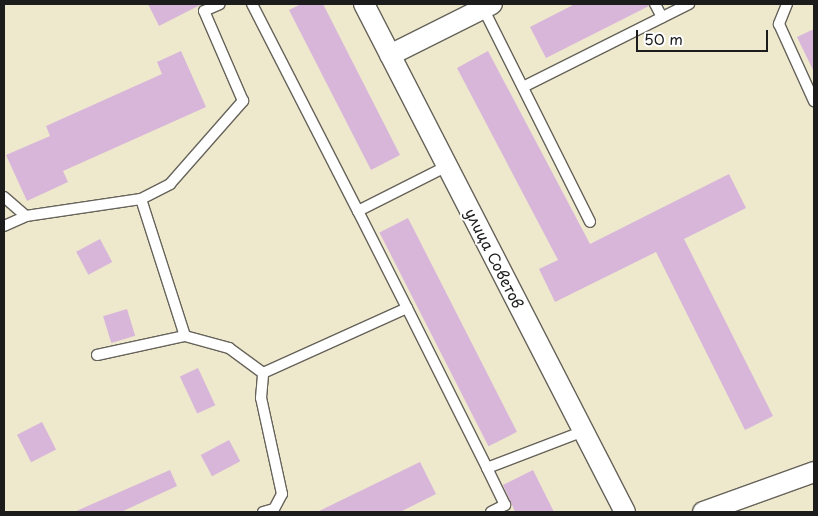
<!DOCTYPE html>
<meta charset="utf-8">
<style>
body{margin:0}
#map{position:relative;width:818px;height:516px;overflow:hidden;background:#eee8cd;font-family:"Playpen Sans",sans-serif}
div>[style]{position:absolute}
.building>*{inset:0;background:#d8b6da;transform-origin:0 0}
.roads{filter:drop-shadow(1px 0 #66635a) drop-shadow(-1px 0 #66635a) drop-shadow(0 1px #66635a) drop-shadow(0 -1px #66635a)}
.lane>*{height:10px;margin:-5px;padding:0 5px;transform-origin:5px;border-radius:5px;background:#fff}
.street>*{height:20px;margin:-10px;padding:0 10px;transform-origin:10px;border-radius:10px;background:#fff}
span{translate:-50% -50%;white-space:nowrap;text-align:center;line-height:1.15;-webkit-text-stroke:4px #fff;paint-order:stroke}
.street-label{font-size:15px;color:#1c1c1c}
.frame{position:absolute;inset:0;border:5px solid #1c1c1c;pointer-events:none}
.scale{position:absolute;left:636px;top:30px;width:132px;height:22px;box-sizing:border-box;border:2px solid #1c1c1c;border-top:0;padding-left:6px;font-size:15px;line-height:18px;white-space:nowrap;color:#1c1c1c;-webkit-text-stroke:4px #fff;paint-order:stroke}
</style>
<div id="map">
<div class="building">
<i style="clip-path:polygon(148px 4px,202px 4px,159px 26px)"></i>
<i style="clip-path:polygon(301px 4px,323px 4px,400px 155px,371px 170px,289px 10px)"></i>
<i style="clip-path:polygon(575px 4px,648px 4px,649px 6px,546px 58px,530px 27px)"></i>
<i style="clip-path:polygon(814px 29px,814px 72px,797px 37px)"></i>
<i style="clip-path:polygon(181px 51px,206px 107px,63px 171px,68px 182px,27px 201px,6px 155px,50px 136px,46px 126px,162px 74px,157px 62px)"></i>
<i style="clip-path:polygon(488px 51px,590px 244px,729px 174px,746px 208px,684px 239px,773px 416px,745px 430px,656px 252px,555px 302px,539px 269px,558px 260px,457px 68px)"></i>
<i style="left:408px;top:218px;width:240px;height:32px;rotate:63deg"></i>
<i style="left:100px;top:239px;width:26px;height:27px;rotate:62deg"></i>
<i style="left:127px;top:309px;width:28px;height:25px;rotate:73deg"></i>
<i style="left:198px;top:368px;width:41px;height:20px;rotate:65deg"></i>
<i style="left:42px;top:422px;width:31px;height:28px;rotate:63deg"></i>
<i style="left:229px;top:440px;width:24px;height:32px;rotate:62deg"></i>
<i style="clip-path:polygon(420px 462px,436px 494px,400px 512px,317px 512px)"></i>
<i style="clip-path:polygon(170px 470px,177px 486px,121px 512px,74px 512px)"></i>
<i style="clip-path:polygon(533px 470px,554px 512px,515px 512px,512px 505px,503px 485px)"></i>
</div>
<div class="roads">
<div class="lane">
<i style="left:252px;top:4px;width:233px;rotate:62.9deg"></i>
<i style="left:655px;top:4px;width:15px;rotate:62deg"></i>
<i style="left:787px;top:4px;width:22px;rotate:112deg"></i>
<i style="left:779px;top:24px;width:85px;rotate:65.6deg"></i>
<i style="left:483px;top:8px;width:239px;rotate:63.4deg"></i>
<i style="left:523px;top:87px;width:186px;rotate:-26.6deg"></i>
<i style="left:4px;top:197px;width:29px;rotate:41deg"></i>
<i style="left:141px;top:199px;width:144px;rotate:72.2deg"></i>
<i style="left:4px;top:226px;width:24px;rotate:-24deg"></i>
<i style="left:26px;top:216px;width:116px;rotate:-8.4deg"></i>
<i style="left:141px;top:199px;width:33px;rotate:-27deg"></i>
<i style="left:170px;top:184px;width:111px;rotate:-48.7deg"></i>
<i style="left:243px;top:101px;width:98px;rotate:-113.4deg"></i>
<i style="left:204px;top:11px;width:17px;rotate:-24deg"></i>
<i style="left:407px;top:308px;width:179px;rotate:63.4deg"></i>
<i style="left:97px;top:355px;width:90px;rotate:-12.2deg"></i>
<i style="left:185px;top:336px;width:46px;rotate:15.3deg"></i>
<i style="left:229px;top:348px;width:42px;rotate:36.3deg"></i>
<i style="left:263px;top:512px;width:11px;rotate:-15deg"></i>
<i style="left:274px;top:509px;width:17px;rotate:-62deg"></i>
<i style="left:282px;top:494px;width:98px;rotate:-102.3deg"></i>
<i style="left:261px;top:398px;width:25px;rotate:-85deg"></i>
<i style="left:263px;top:373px;width:158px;rotate:-24.3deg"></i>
<i style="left:407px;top:308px;width:109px;rotate:-116.8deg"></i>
<i style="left:358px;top:211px;width:100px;rotate:-26.8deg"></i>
<i style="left:491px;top:512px;width:16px;rotate:-27deg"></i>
<i style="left:505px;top:505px;width:41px;rotate:-115.9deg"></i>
<i style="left:487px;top:468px;width:104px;rotate:-20.9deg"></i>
</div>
<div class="street">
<i style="left:364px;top:4px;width:571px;rotate:62.81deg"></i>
<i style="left:390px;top:55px;width:114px;rotate:-26.6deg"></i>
<i style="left:703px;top:512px;width:118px;rotate:-19.8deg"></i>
</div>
</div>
<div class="street-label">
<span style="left:495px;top:258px;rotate:63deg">улица Советов</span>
</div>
<div class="frame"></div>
<div class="scale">50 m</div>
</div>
